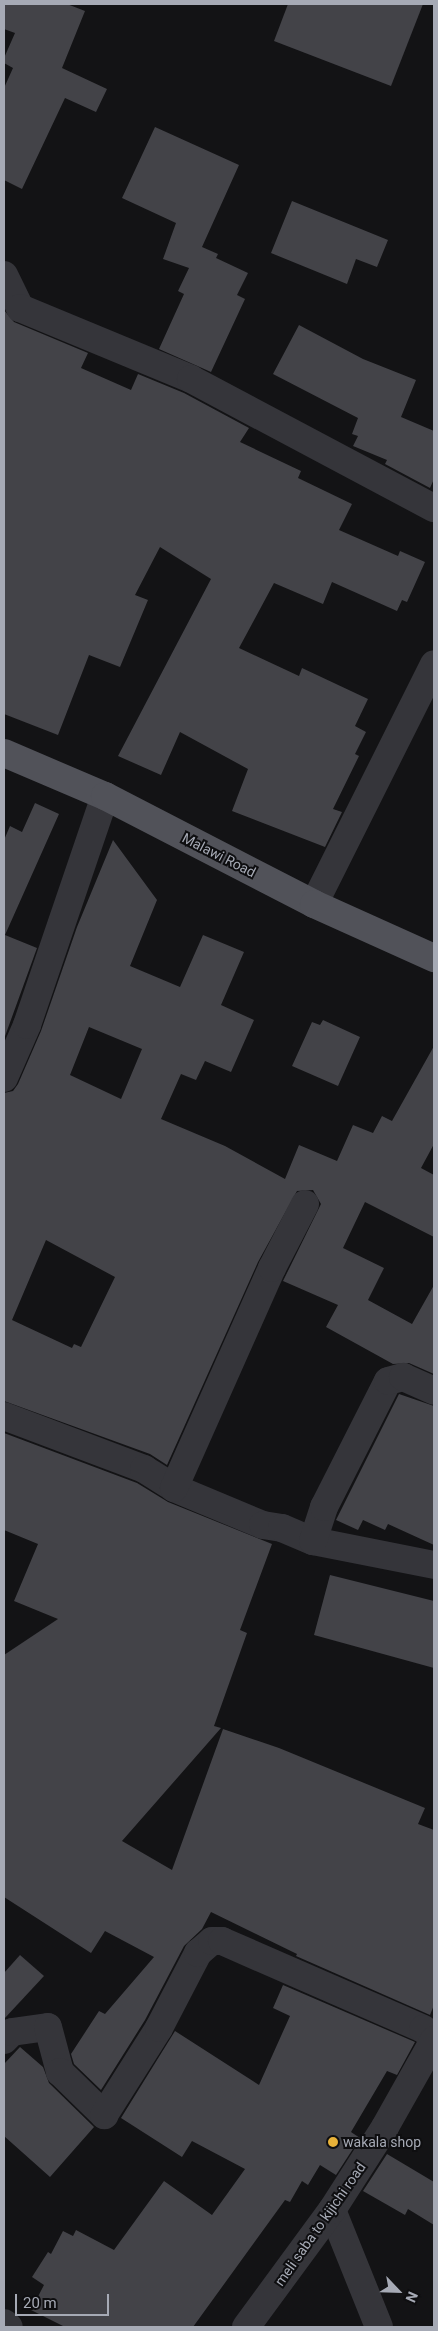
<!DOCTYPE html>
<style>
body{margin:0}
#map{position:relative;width:438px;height:2331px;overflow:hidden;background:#131315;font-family:Roboto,sans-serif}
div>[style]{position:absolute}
.building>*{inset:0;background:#434348}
.minor>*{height:28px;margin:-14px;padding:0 14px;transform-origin:14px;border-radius:14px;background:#35353a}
.major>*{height:28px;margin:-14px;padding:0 14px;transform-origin:14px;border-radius:14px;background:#515259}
.dots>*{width:14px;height:14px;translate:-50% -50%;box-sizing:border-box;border:2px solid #0e0e10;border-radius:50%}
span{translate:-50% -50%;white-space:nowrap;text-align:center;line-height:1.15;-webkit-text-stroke:4px #0e0e10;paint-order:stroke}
.street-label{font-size:14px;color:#a6aab5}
.poi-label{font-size:14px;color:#a6aab5}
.left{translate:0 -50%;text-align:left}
.frame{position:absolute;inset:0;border:5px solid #a6aab5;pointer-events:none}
.north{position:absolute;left:373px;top:2266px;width:50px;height:50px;-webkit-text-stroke:4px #0e0e10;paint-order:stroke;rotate:114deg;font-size:14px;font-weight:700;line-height:20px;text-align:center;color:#a6aab5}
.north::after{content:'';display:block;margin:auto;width:18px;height:22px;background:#a6aab5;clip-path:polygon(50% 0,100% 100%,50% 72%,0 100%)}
.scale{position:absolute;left:15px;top:2294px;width:94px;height:22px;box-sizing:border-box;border:2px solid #a6aab5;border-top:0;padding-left:6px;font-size:15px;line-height:18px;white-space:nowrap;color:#a6aab5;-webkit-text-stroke:4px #0e0e10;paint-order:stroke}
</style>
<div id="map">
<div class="building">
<i style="clip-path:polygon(4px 4px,67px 4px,85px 11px,62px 68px,107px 89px,96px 112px,65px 98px,22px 189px,4px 180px,4px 88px,13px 68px,4px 63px,4px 58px,15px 33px,4px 29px)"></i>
<i style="clip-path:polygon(288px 4px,423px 4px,391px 86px,274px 41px)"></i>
<i style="clip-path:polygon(155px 127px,239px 165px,202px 247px,218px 254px,216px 258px,248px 273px,237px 295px,245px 299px,211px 372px,159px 349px,184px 294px,178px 291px,189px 268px,163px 259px,176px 223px,122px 198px)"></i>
<i style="clip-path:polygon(292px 201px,388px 240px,377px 267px,356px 259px,347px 284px,271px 253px)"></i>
<i style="clip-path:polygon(4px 310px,14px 322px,88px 353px,81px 368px,131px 390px,138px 374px,184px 393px,249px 428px,240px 442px,301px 471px,298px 478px,352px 504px,339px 530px,398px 556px,400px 551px,425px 562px,407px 602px,402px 600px,397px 611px,332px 582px,323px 604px,274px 583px,239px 648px,299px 676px,302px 668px,368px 699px,355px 726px,366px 732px,355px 754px,359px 756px,333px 809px,342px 812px,325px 847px,232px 811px,248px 769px,180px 732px,161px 775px,118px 756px,211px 579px,160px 547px,135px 595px,148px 600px,120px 667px,89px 655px,58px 735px,4px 714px)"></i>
<i style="clip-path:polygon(299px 325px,363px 359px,416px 380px,401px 417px,434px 431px,434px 479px,430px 488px,385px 464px,387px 460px,353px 446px,358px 436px,352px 434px,358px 418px,273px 374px)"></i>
<i style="clip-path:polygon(35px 803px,59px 814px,5px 935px,37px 948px,4px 1039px,4px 840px,10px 826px,22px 832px)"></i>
<i style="clip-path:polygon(evenodd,113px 840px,157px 900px,130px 966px,180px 987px,203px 935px,244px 952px,221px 1005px,254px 1020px,231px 1072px,205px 1061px,196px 1080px,181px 1074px,161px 1119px,225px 1146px,285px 1179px,299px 1145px,337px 1161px,353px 1125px,373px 1133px,382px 1116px,392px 1121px,434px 1046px,434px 1144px,421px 1168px,434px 1175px,434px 1237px,365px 1202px,343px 1248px,384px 1268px,368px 1300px,412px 1324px,434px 1285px,434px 1374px,409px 1363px,393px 1364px,326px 1327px,338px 1305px,283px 1281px,321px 1204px,313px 1190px,297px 1191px,258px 1262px,167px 1465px,150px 1454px,4px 1401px,4px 1093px,13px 1091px,18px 1084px,41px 1031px,77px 927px,113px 840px,89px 1027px,142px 1049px,121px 1099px,70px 1075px,89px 1027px,113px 840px,46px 1240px,115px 1277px,81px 1347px,74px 1344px,72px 1348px,12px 1320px,46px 1240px)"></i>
<i style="clip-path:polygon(323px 1020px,360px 1037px,338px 1086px,292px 1066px,312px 1022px,320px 1025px)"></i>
<i style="clip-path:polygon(399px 1394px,434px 1406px,434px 1545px,388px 1524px,385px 1530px,363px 1520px,358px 1530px,336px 1520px)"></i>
<i style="clip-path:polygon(4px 1433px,137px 1483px,168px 1502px,272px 1544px,240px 1630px,247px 1633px,214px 1726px,221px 1728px,122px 1841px,172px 1870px,223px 1729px,279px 1748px,425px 1808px,418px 1824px,434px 1830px,434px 2005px,430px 2015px,296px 1956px,297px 1954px,211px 1912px,202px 1929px,184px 1946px,145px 2020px,101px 2090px,74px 2064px,71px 2054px,99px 2011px,105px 2014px,154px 1957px,105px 1931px,91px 1953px,4px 1897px,4px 1655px,58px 1619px,14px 1601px,38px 1544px,4px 1530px)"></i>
<i style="clip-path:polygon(330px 1575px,434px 1601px,434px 1668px,314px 1635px)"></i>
<i style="clip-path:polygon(20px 1955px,44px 1976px,4px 2019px,4px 1973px)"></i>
<i style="clip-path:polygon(283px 1985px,415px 2042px,397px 2075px,387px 2071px,351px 2132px,360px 2138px,336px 2175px,320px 2165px,308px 2185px,302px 2181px,290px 2202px,285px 2200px,193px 2327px,65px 2327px,31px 2310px,44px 2285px,32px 2277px,48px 2252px,51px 2254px,63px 2231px,73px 2236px,76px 2230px,114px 2250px,164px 2181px,212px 2215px,245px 2169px,192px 2141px,182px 2157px,121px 2118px,175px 2031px,259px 2085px,290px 2016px,273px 2008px)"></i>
<i style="clip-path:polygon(20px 2047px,43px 2067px,49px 2083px,94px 2127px,50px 2177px,4px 2136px,4px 2064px)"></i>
<i style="clip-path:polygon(387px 2154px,434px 2182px,434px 2225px,408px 2209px,405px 2215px,363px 2191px)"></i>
</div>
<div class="minor">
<i style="left:4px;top:275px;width:37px;rotate:64deg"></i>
<i style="left:20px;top:308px;width:185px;rotate:22.5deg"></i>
<i style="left:191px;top:379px;width:275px;rotate:28deg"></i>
<i style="left:314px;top:904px;width:268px;rotate:-63.4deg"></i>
<i style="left:4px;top:1078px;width:58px;rotate:-66.5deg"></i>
<i style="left:27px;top:1025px;width:242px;rotate:-71.2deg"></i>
<i style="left:4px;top:1416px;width:150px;rotate:20.7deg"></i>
<i style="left:144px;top:1469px;width:36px;rotate:32deg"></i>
<i style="left:174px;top:1488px;width:96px;rotate:22.6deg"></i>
<i style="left:263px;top:1525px;width:19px;rotate:9deg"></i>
<i style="left:282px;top:1528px;width:34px;rotate:23deg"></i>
<i style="left:313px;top:1541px;width:123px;rotate:11.2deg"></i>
<i style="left:174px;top:1488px;width:241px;rotate:-66deg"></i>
<i style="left:272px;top:1268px;width:72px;rotate:-62.7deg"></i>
<i style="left:313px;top:1541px;width:36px;rotate:-72deg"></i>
<i style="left:324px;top:1507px;width:141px;rotate:-63.1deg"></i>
<i style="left:388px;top:1381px;width:16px;rotate:-15deg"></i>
<i style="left:403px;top:1377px;width:34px;rotate:24deg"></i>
<i style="left:4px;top:2040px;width:11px;rotate:-45deg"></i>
<i style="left:12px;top:2032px;width:36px;rotate:-8deg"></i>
<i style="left:48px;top:2027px;width:47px;rotate:75.1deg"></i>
<i style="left:60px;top:2072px;width:62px;rotate:44.3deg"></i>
<i style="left:104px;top:2115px;width:103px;rotate:-57.7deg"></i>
<i style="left:159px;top:2028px;width:85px;rotate:-62.5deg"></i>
<i style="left:198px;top:1953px;width:18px;rotate:-41deg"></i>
<i style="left:212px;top:1941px;width:10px"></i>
<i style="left:222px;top:1941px;width:219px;rotate:23.6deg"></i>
<i style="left:423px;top:2029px;width:14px;rotate:36deg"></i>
<i style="left:332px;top:2210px;width:126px;rotate:68.1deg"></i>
<i style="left:4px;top:2323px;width:6px;rotate:39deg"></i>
<i style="left:246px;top:2327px;width:145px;rotate:-53.7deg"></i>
<i style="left:332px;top:2210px;width:98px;rotate:-57.4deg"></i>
<i style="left:385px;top:2127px;width:100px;rotate:-60.6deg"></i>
</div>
<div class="major">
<i style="left:4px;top:753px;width:110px;rotate:23.1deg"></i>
<i style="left:105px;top:796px;width:235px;rotate:27.3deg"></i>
<i style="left:314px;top:904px;width:132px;rotate:24.2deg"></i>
</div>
<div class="dots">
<i style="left:333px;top:2142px;background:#e8b239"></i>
</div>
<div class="street-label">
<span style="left:219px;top:855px;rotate:27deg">Malawi Road</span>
<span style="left:320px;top:2224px;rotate:-55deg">meli saba to kijichi road</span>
</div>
<div class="poi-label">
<span class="left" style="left:343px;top:2142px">wakala shop</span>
</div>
<div class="frame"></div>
<div class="north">N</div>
<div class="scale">20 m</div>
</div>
